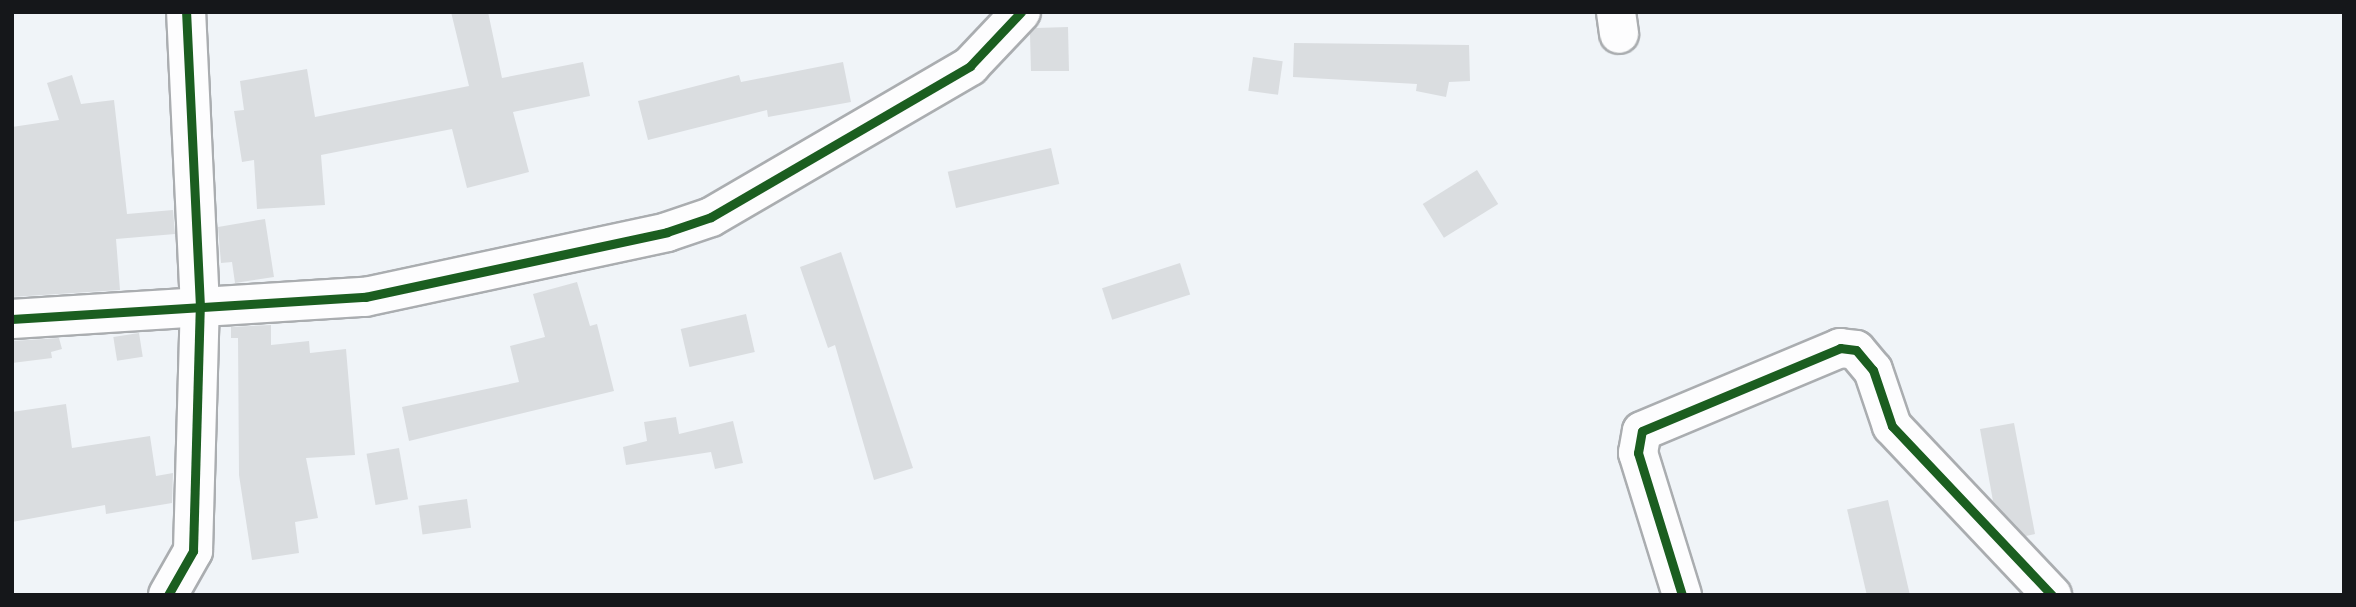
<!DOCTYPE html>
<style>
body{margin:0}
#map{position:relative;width:2356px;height:607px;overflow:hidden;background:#f0f4f8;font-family:"Nunito Sans",sans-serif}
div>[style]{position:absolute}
.building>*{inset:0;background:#dadde0;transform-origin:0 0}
.roads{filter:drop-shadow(2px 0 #aaadb0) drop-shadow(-2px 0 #aaadb0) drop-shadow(0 2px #aaadb0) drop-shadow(0 -2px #aaadb0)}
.minor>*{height:38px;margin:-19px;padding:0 19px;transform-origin:19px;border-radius:19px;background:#fdfdfe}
.cycleway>*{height:9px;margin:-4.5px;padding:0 4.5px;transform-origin:4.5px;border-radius:4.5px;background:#1b5e20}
span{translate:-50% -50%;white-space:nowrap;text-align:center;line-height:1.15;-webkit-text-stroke:7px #fff;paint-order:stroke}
.frame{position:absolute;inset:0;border:14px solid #15171a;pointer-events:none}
</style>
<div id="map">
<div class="building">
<i style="clip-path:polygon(451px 12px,488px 12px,502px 78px,583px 62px,590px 96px,513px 112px,529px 172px,467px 188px,452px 129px,321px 155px,325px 205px,257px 209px,254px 160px,242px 162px,234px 111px,244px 110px,240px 81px,307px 69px,315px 117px,469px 86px)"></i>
<i style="clip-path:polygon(1068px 27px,1069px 71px,1031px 71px,1030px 34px,1036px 28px)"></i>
<i style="clip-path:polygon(1294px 43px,1469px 45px,1470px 81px,1449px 82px,1446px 97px,1416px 91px,1417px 84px,1293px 77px)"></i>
<i style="left:1253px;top:57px;width:30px;height:34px;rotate:8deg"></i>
<i style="clip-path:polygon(843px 62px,851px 102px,768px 117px,767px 110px,648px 140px,638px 101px,739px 75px,741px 82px)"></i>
<i style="clip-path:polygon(72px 75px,81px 104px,114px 100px,127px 214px,173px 210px,175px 234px,116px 239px,120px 290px,12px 297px,12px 127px,59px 120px,47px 83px)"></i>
<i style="left:1051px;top:148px;width:37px;height:106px;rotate:77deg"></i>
<i style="left:1477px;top:170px;width:40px;height:64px;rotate:58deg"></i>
<i style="clip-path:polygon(265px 219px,274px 277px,235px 283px,232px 262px,221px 263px,218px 227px)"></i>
<i style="clip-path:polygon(841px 252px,913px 468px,874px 480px,835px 345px,828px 348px,800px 267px)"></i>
<i style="left:1180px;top:263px;width:33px;height:82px;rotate:72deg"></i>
<i style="clip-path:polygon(577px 282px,590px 326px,597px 324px,614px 391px,409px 441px,402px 407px,519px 382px,510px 346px,545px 337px,533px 294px)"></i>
<i style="left:746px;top:314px;width:39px;height:67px;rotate:77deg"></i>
<i style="clip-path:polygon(271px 325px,271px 345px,309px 341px,310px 353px,346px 349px,355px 455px,306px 458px,318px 518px,295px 522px,299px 553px,252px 560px,239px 475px,238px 338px,231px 338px,231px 327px)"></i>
<i style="left:139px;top:333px;width:24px;height:26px;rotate:81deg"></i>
<i style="clip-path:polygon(59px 338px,62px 349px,51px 352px,52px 358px,12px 363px,12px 341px)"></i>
<i style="clip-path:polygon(66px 404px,72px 448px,150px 436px,156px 476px,173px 473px,172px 503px,106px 514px,105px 505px,12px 522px,12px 412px)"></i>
<i style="clip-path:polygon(676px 417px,679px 434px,733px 421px,743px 463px,715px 469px,711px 452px,626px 465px,623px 447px,647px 441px,644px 422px)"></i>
<i style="clip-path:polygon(2014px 423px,2035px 534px,2026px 536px,1993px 501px,1980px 429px)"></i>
<i style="left:399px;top:448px;width:52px;height:33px;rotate:80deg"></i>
<i style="left:467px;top:499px;width:29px;height:49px;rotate:82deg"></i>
<i style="left:1888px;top:500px;width:98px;height:42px;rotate:77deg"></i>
</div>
<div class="roads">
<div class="minor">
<i style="left:1616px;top:12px;width:22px;rotate:82deg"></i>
<i style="left:12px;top:319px;width:354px;rotate:-3.6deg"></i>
<i style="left:365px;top:297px;width:309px;rotate:-12.1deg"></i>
<i style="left:667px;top:232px;width:46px;rotate:-18.8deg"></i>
<i style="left:711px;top:217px;width:300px;rotate:-30.2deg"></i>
<i style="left:970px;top:66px;width:74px;rotate:-46.6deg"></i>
<i style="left:168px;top:595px;width:51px;rotate:-60.4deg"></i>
<i style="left:193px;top:551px;width:244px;rotate:-88.4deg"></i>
<i style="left:200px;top:307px;width:295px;rotate:-92.7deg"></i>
<i style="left:1682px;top:595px;width:149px;rotate:-107.2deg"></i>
<i style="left:1638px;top:453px;width:22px;rotate:-80deg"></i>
<i style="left:1642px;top:431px;width:215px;rotate:-22.7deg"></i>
<i style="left:1840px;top:348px;width:16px;rotate:7deg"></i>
<i style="left:1856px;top:350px;width:26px;rotate:50deg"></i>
<i style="left:1873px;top:370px;width:59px;rotate:71.3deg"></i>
<i style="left:1892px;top:426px;width:233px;rotate:46.6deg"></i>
</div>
</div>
<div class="cycleway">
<i style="left:12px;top:319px;width:354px;rotate:-3.6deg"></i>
<i style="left:365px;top:297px;width:309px;rotate:-12.1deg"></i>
<i style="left:667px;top:232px;width:46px;rotate:-18.8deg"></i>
<i style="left:711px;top:217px;width:300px;rotate:-30.2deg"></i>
<i style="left:970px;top:66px;width:74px;rotate:-46.6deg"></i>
<i style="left:168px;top:595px;width:51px;rotate:-60.4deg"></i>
<i style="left:193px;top:551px;width:244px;rotate:-88.4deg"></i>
<i style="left:200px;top:307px;width:295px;rotate:-92.7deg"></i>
<i style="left:1682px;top:595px;width:149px;rotate:-107.2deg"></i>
<i style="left:1638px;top:453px;width:22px;rotate:-80deg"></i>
<i style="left:1642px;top:431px;width:215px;rotate:-22.7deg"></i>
<i style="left:1840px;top:348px;width:16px;rotate:7deg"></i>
<i style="left:1856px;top:350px;width:26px;rotate:50deg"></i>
<i style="left:1873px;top:370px;width:59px;rotate:71.3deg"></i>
<i style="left:1892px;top:426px;width:233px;rotate:46.6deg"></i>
</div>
<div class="frame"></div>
</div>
